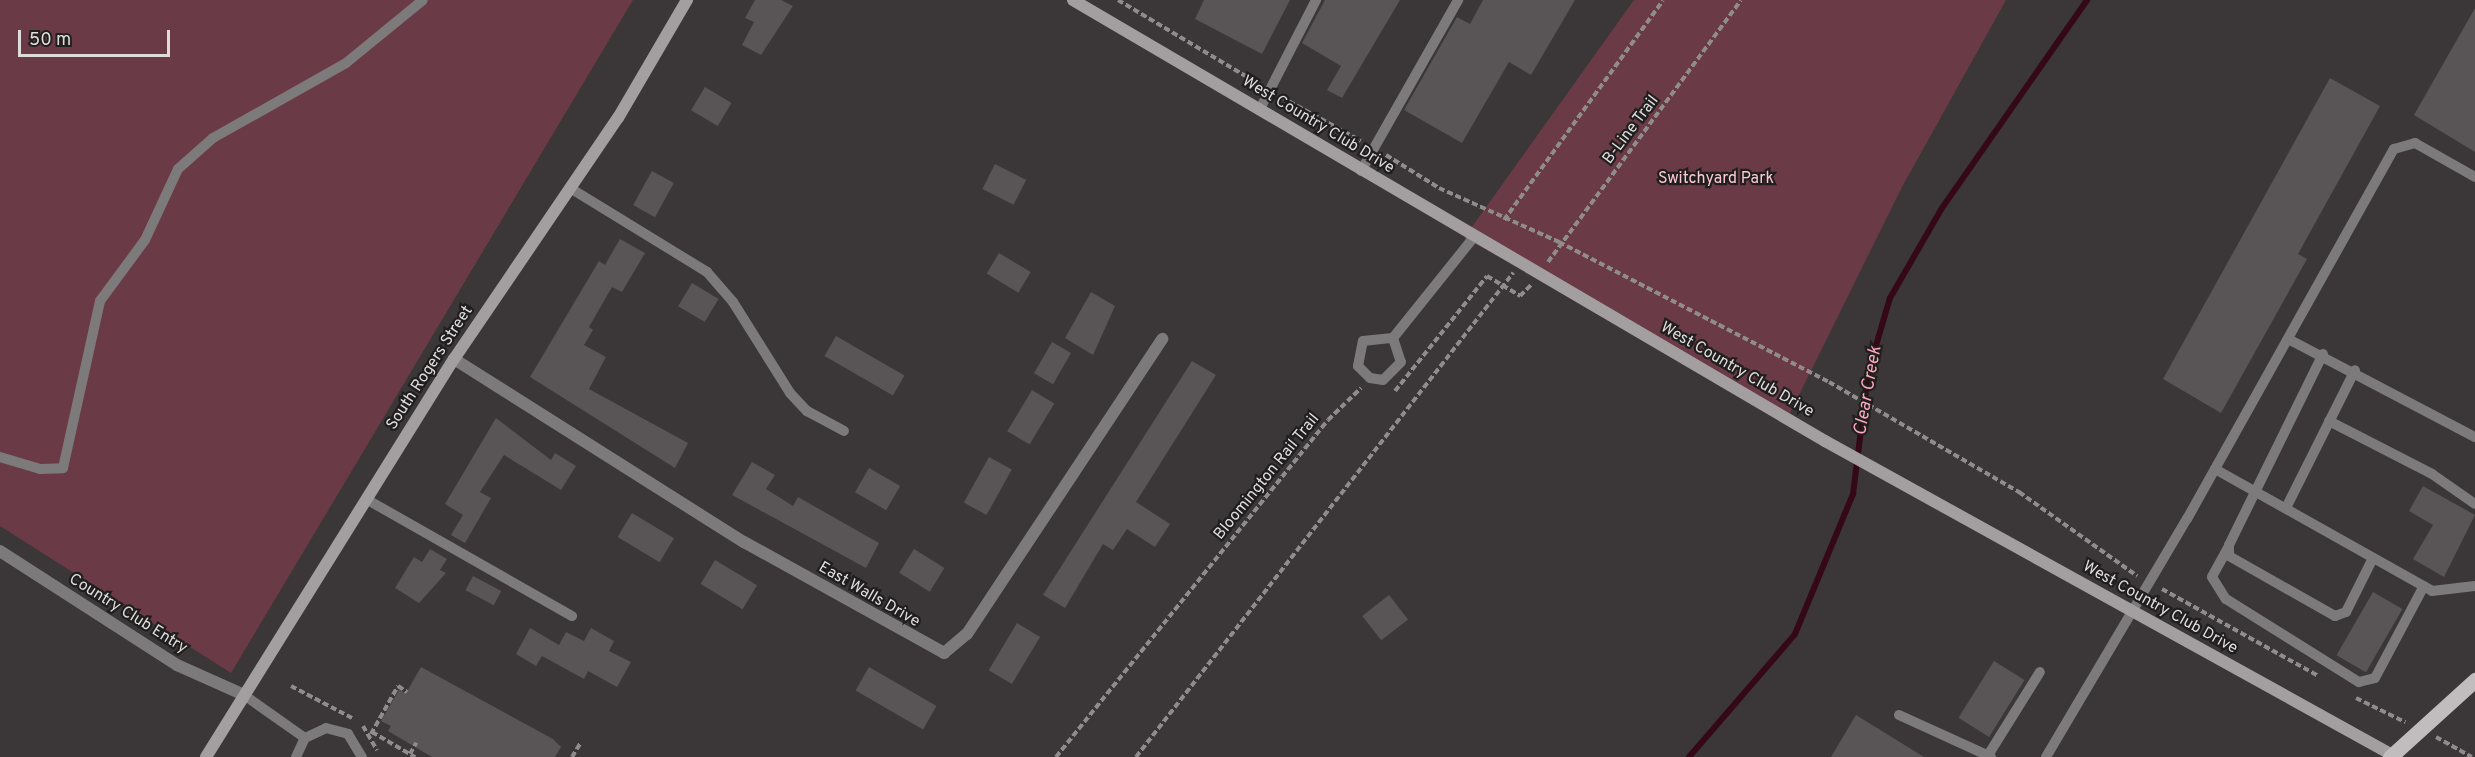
<!DOCTYPE html>
<style>
body{margin:0}
#map{position:relative;width:2475px;height:757px;overflow:hidden;background:#3b3637;font-family:Overpass,sans-serif}
div>[style]{position:absolute}
.green>*{inset:0;background:#6a3b47}
.stream>*{height:6px;margin:-3px;padding:0 3px;transform-origin:3px;border-radius:3px;background:#340817}
.building>*{inset:0;background:#595455;transform-origin:0 0}
.path>*{height:4px;margin-top:-2px;transform-origin:0;background:repeating-linear-gradient(90deg,#908c8c 0 6px,transparent 0 9px)}
.lane>*{height:10px;margin:-5px;padding:0 5px;transform-origin:5px;border-radius:5px;background:#7d7a7b}
.street>*{height:12px;margin:-6px;padding:0 6px;transform-origin:6px;border-radius:6px;background:#7d7a7b}
.secondary>*{height:12px;margin:-6px;padding:0 6px;transform-origin:6px;border-radius:6px;background:#a39fa0}
.primary>*{height:15px;margin:-7.5px;padding:0 7.5px;transform-origin:7.5px;border-radius:7.5px;background:#c1bcbd}
span{translate:-50% -50%;white-space:nowrap;text-align:center;line-height:1.15;-webkit-text-stroke:4.5px #201e1f;paint-order:stroke}
.street-label{font-size:16px;color:#dfdcdc}
.park-label{font-size:16px;color:#fcc8d3}
.water-label{font-size:18px;color:#fba7bc;font-style:italic}
.scale{position:absolute;left:18px;top:30px;width:152px;height:27px;box-sizing:border-box;border:3px solid #dfdcdc;border-top:0;padding-left:8px;font-size:18px;line-height:21px;white-space:nowrap;color:#dfdcdc;-webkit-text-stroke:4px #201e1f;paint-order:stroke}
</style>
<div id="map">
<div class="green">
<i style="clip-path:polygon(0 0,633px 0,231px 673px,0 526px)"></i>
<i style="clip-path:polygon(1634px 0,2006px 0,1902px 187px,1790px 413px,1464px 238px)"></i>
</div>
<div class="stream">
<i style="left:1689px;top:757px;width:162px;rotate:-49.2deg"></i>
<i style="left:1795px;top:634px;width:152px;rotate:-67.5deg"></i>
<i style="left:1853px;top:494px;width:122px;rotate:-82.9deg"></i>
<i style="left:1868px;top:373px;width:78px;rotate:-73.7deg"></i>
<i style="left:1890px;top:298px;width:104px;rotate:-60deg"></i>
<i style="left:1942px;top:208px;width:254px;rotate:-55.1deg"></i>
</div>
<div class="building">
<i style="clip-path:polygon(755px 0,781px 0,793px 6px,761px 55px,742px 45px,754px 22px,745px 18px)"></i>
<i style="clip-path:polygon(1204px 0,1290px 0,1262px 54px,1195px 19px)"></i>
<i style="clip-path:polygon(1325px 0,1400px 0,1342px 98px,1327px 90px,1341px 66px,1302px 43px)"></i>
<i style="clip-path:polygon(1483px 0,1575px 0,1531px 75px,1509px 62px,1462px 143px,1404px 110px,1457px 17px,1470px 24px)"></i>
<i style="clip-path:polygon(2475px 8px,2475px 152px,2414px 115px)"></i>
<i style="clip-path:polygon(2330px 78px,2380px 106px,2298px 254px,2307px 259px,2221px 413px,2163px 379px)"></i>
<i style="left:705px;top:87px;width:31px;height:27px;rotate:31deg"></i>
<i style="left:995px;top:164px;width:35px;height:28px;rotate:27deg"></i>
<i style="left:652px;top:171px;width:25px;height:39px;rotate:29deg"></i>
<i style="clip-path:polygon(620px 239px,645px 253px,622px 292px,612px 287px,589px 327px,593px 330px,584px 345px,606px 357px,589px 389px,688px 443px,675px 468px,530px 377px,599px 261px,605px 265px)"></i>
<i style="left:999px;top:253px;width:37px;height:24px;rotate:31deg"></i>
<i style="left:692px;top:283px;width:31px;height:27px;rotate:31deg"></i>
<i style="clip-path:polygon(1091px 292px,1115px 306px,1093px 355px,1065px 338px)"></i>
<i style="left:836px;top:336px;width:79px;height:23px;rotate:30deg"></i>
<i style="left:1052px;top:342px;width:22px;height:36px;rotate:30deg"></i>
<i style="clip-path:polygon(1192px 361px,1216px 375px,1136px 502px,1170px 524px,1155px 547px,1127px 529px,1113px 550px,1103px 544px,1065px 608px,1043px 595px)"></i>
<i style="left:1032px;top:390px;width:26px;height:48px;rotate:31deg"></i>
<i style="clip-path:polygon(496px 418px,551px 460px,555px 453px,576px 466px,561px 490px,504px 455px,480px 492px,491px 498px,465px 543px,451px 535px,463px 515px,445px 504px)"></i>
<i style="left:989px;top:457px;width:26px;height:52px;rotate:29deg"></i>
<i style="clip-path:polygon(752px 462px,775px 475px,766px 489px,793px 506px,798px 497px,879px 543px,866px 568px,732px 495px)"></i>
<i style="left:869px;top:468px;width:36px;height:28px;rotate:30deg"></i>
<i style="clip-path:polygon(2423px 486px,2475px 515px,2444px 577px,2413px 559px,2433px 525px,2409px 511px)"></i>
<i style="left:632px;top:513px;width:49px;height:28px;rotate:31deg"></i>
<i style="clip-path:polygon(430px 549px,447px 559px,440px 570px,446px 573px,419px 603px,395px 588px,414px 557px,422px 562px)"></i>
<i style="left:914px;top:549px;width:36px;height:28px;rotate:32deg"></i>
<i style="left:715px;top:560px;width:49px;height:28px;rotate:31deg"></i>
<i style="left:473px;top:576px;width:32px;height:16px;rotate:28deg"></i>
<i style="left:2373px;top:592px;width:34px;height:73px;rotate:30deg"></i>
<i style="left:1389px;top:595px;width:31px;height:34px;rotate:52deg"></i>
<i style="left:1017px;top:623px;width:27px;height:55px;rotate:31deg"></i>
<i style="clip-path:polygon(530px 628px,559px 645px,566px 632px,584px 641px,591px 628px,614px 641px,609px 651px,631px 662px,617px 687px,588px 671px,584px 679px,542px 656px,536px 666px,516px 654px)"></i>
<i style="left:1994px;top:661px;width:36px;height:67px;rotate:32deg"></i>
<i style="clip-path:polygon(421px 667px,553px 739px,561px 747px,555px 757px,432px 757px,388px 731px,391px 726px,381px 721px,399px 690px,406px 693px)"></i>
<i style="left:869px;top:667px;width:78px;height:27px;rotate:30deg"></i>
<i style="clip-path:polygon(1856px 715px,1924px 757px,1831px 757px)"></i>
</div>
<div class="path">
<i style="left:1118px;top:0;width:164px;rotate:30.8deg"></i>
<i style="left:1281px;top:97px;width:91px;rotate:28.8deg"></i>
<i style="left:1386px;top:155px;width:62px;rotate:31.9deg"></i>
<i style="left:1439px;top:188px;width:132px;rotate:24.2deg"></i>
<i style="left:1559px;top:242px;width:304px;rotate:27.4deg"></i>
<i style="left:1829px;top:382px;width:220px;rotate:30.1deg"></i>
<i style="left:2019px;top:492px;width:145px;rotate:35.4deg"></i>
<i style="left:1504px;top:220px;width:271px;rotate:-54.1deg"></i>
<i style="left:1548px;top:262px;width:325px;rotate:-53.6deg"></i>
<i style="left:1395px;top:391px;width:147px;rotate:-51.3deg"></i>
<i style="left:1487px;top:276px;width:39px;rotate:31deg"></i>
<i style="left:1520px;top:296px;width:16px;rotate:-45deg"></i>
<i style="left:2162px;top:589px;width:179px;rotate:29.1deg"></i>
<i style="left:291px;top:686px;width:69px;rotate:27.7deg"></i>
<i style="left:2356px;top:698px;width:55px;rotate:26.1deg"></i>
<i style="left:363px;top:726px;width:28px;rotate:60deg"></i>
<i style="left:372px;top:732px;width:50px;rotate:30.2deg"></i>
<i style="left:371px;top:734px;width:55px;rotate:-60.6deg"></i>
<i style="left:398px;top:686px;width:11px;rotate:34deg"></i>
<i style="left:2436px;top:737px;width:41px;rotate:29.1deg"></i>
<i style="left:410px;top:754px;width:13px;rotate:-61deg"></i>
<i style="left:572px;top:757px;width:17px;rotate:-59deg"></i>
<i style="left:1056px;top:757px;width:433px;rotate:-51.1deg"></i>
<i style="left:1328px;top:420px;width:46px;rotate:-44.1deg"></i>
<i style="left:1136px;top:757px;width:614px;rotate:-52.08deg"></i>
</div>
<div class="lane">
<i style="left:1260px;top:109px;width:123px;rotate:-62.8deg"></i>
<i style="left:1361px;top:171px;width:197px;rotate:-60.4deg"></i>
<i style="left:570px;top:188px;width:161px;rotate:31.5deg"></i>
<i style="left:707px;top:272px;width:40px;rotate:49deg"></i>
<i style="left:733px;top:302px;width:107px;rotate:57.9deg"></i>
<i style="left:790px;top:393px;width:25px;rotate:47deg"></i>
<i style="left:807px;top:411px;width:42px;rotate:28.4deg"></i>
<i style="left:1393px;top:338px;width:25px;rotate:72deg"></i>
<i style="left:1401px;top:362px;width:25px;rotate:135deg"></i>
<i style="left:1383px;top:380px;width:13px;rotate:-171deg"></i>
<i style="left:1370px;top:378px;width:17px;rotate:-135deg"></i>
<i style="left:1358px;top:366px;width:25px;rotate:-79deg"></i>
<i style="left:1363px;top:341px;width:30px;rotate:-6deg"></i>
<i style="left:1393px;top:338px;width:129px;rotate:-51.3deg"></i>
<i style="left:2288px;top:339px;width:211px;rotate:27.7deg"></i>
<i style="left:2323px;top:354px;width:213px;rotate:116.2deg"></i>
<i style="left:2229px;top:545px;width:11px;rotate:90deg"></i>
<i style="left:2229px;top:556px;width:122px;rotate:29.5deg"></i>
<i style="left:2335px;top:616px;width:12px;rotate:-20deg"></i>
<i style="left:2346px;top:612px;width:60px;rotate:-63.4deg"></i>
<i style="left:2329px;top:421px;width:116px;rotate:27.2deg"></i>
<i style="left:2432px;top:474px;width:52px;rotate:34.9deg"></i>
<i style="left:0;top:457px;width:42px;rotate:16.7deg"></i>
<i style="left:40px;top:469px;width:23px;rotate:-2deg"></i>
<i style="left:63px;top:468px;width:171px;rotate:-77.5deg"></i>
<i style="left:100px;top:301px;width:76px;rotate:-53.6deg"></i>
<i style="left:145px;top:240px;width:78px;rotate:-65.1deg"></i>
<i style="left:178px;top:169px;width:47px;rotate:-41.5deg"></i>
<i style="left:213px;top:138px;width:153px;rotate:-29.4deg"></i>
<i style="left:346px;top:63px;width:99px;rotate:-39.3deg"></i>
<i style="left:2215px;top:469px;width:249px;rotate:29.3deg"></i>
<i style="left:2432px;top:591px;width:43px;rotate:-6.6deg"></i>
<i style="left:366px;top:499px;width:237px;rotate:29.6deg"></i>
<i style="left:2286px;top:508px;width:154px;rotate:-63.4deg"></i>
<i style="left:2229px;top:546px;width:35px;rotate:119deg"></i>
<i style="left:2212px;top:577px;width:26px;rotate:58deg"></i>
<i style="left:2226px;top:599px;width:157px;rotate:32deg"></i>
<i style="left:2359px;top:682px;width:16px;rotate:-14deg"></i>
<i style="left:2375px;top:678px;width:104px;rotate:-62deg"></i>
<i style="left:244px;top:695px;width:75px;rotate:35.2deg"></i>
<i style="left:1899px;top:715px;width:101px;rotate:24.5deg"></i>
<i style="left:296px;top:757px;width:21px;rotate:-65deg"></i>
<i style="left:305px;top:738px;width:23px;rotate:-25deg"></i>
<i style="left:326px;top:728px;width:23px;rotate:15deg"></i>
<i style="left:348px;top:734px;width:27px;rotate:59deg"></i>
<i style="left:1987px;top:757px;width:100px;rotate:-58.1deg"></i>
<i style="left:2046px;top:757px;width:277px;rotate:-59.4deg"></i>
<i style="left:2187px;top:519px;width:424px;rotate:-60.8deg"></i>
<i style="left:2394px;top:149px;width:22px;rotate:-16deg"></i>
<i style="left:2415px;top:143px;width:69px;rotate:29.5deg"></i>
</div>
<div class="street">
<i style="left:454px;top:359px;width:343px;rotate:32.3deg"></i>
<i style="left:744px;top:542px;width:229px;rotate:29deg"></i>
<i style="left:944px;top:653px;width:30px;rotate:-40deg"></i>
<i style="left:967px;top:634px;width:354px;rotate:-56.5deg"></i>
<i style="left:0;top:551px;width:211px;rotate:32.8deg"></i>
<i style="left:177px;top:665px;width:73px;rotate:24.1deg"></i>
</div>
<div class="secondary">
<i style="left:1073px;top:0;width:872px;rotate:30.39deg"></i>
<i style="left:1825px;top:441px;width:653px;rotate:28.96deg"></i>
<i style="left:206px;top:757px;width:469px;rotate:-58.1deg"></i>
<i style="left:454px;top:359px;width:292px;rotate:-55.8deg"></i>
<i style="left:618px;top:118px;width:137px;rotate:-59.7deg"></i>
</div>
<div class="primary">
<i style="left:2390px;top:757px;width:115px;rotate:-42.2deg"></i>
</div>
<div class="street-label">
<span style="left:1318px;top:125px;rotate:31deg">West Country Club Drive</span>
<span style="left:1631px;top:130px;rotate:-53deg">B-Line Trail</span>
<span style="left:430px;top:368px;rotate:-57deg">South Rogers Street</span>
<span style="left:1737px;top:370px;rotate:30deg">West Country Club Drive</span>
<span style="left:1267px;top:477px;rotate:-51deg">Bloomington Rail Trail</span>
<span style="left:869px;top:595px;rotate:30deg">East Walls Drive</span>
<span style="left:2160px;top:608px;rotate:29deg">West Country Club Drive</span>
<span style="left:128px;top:614px;rotate:32deg">Country Club Entry</span>
</div>
<div class="park-label">
<span style="left:1716px;top:179px">Switchyard Park</span>
</div>
<div class="water-label">
<span style="left:1869px;top:391px;rotate:-80deg">Clear Creek</span>
</div>
<div class="scale">50 m</div>
</div>
